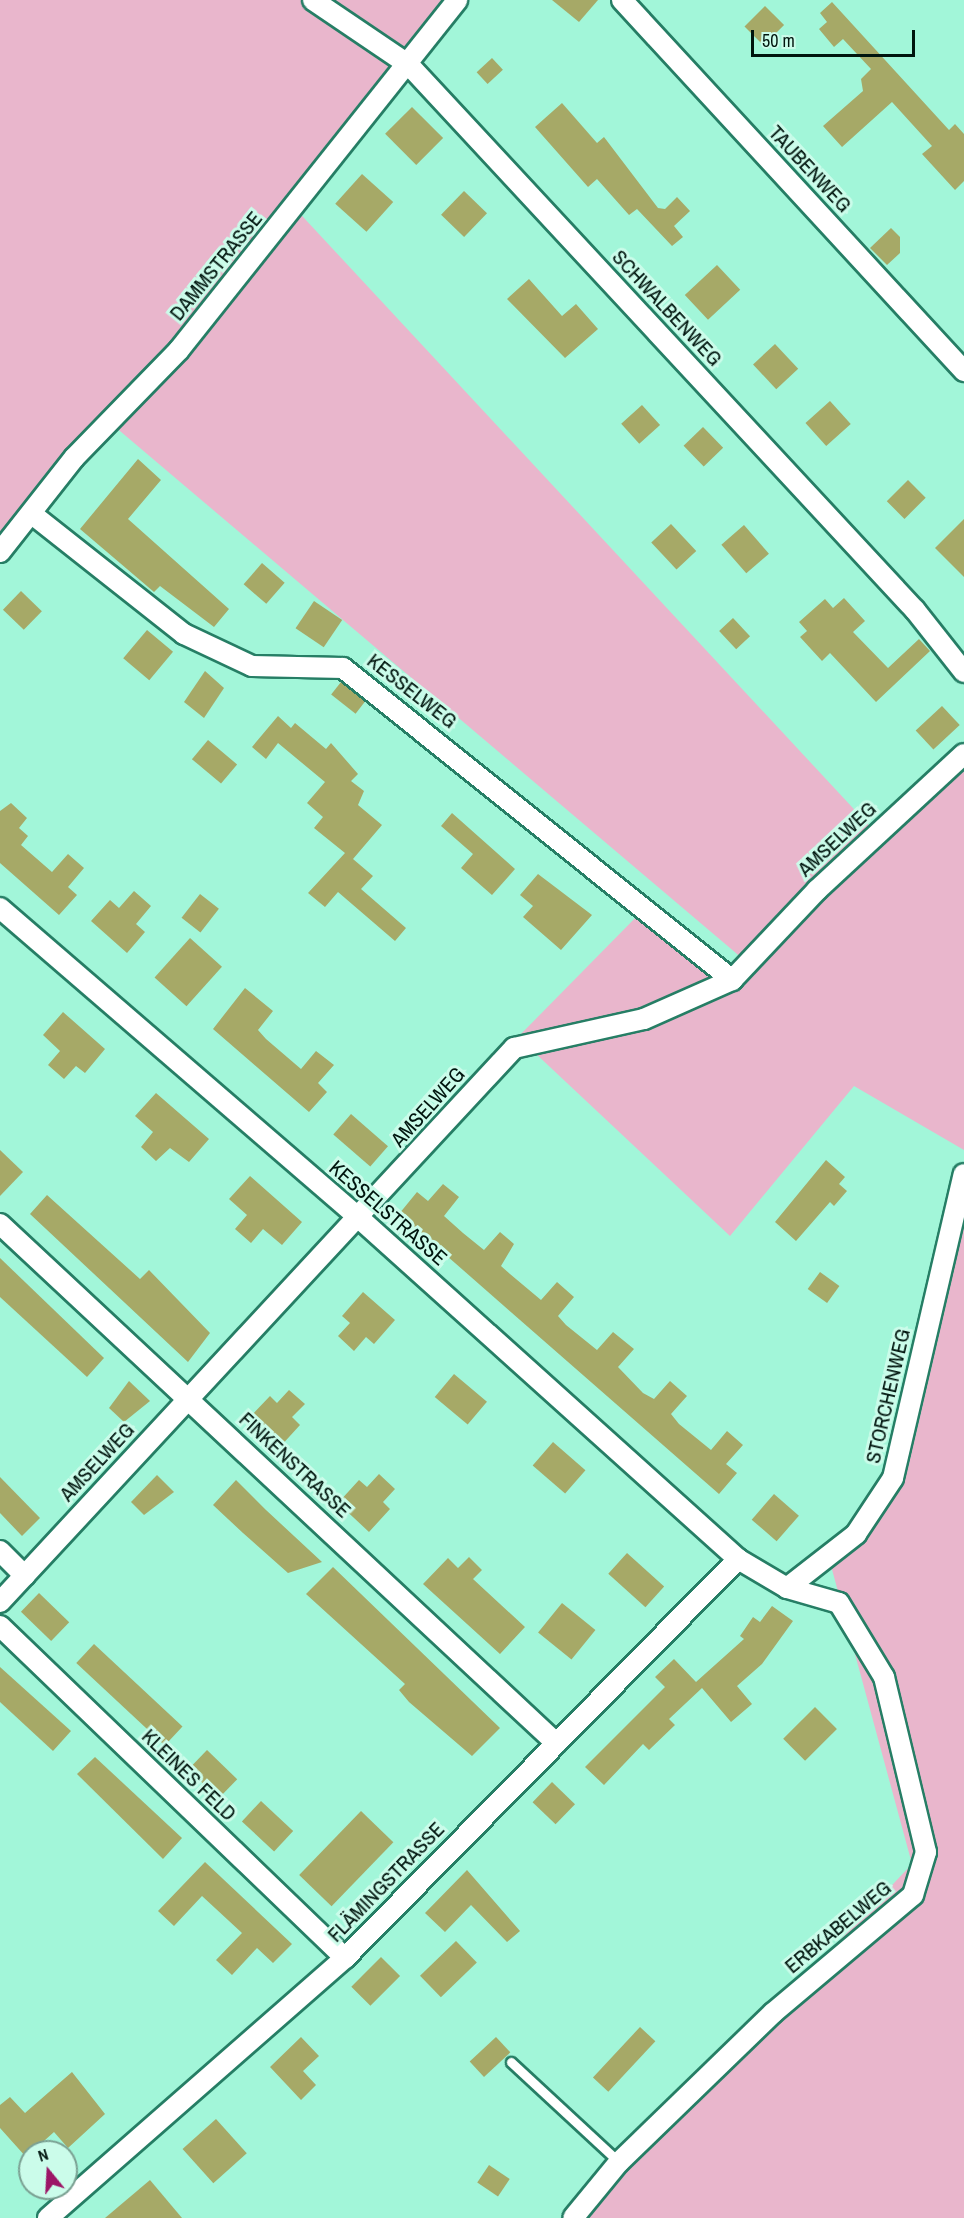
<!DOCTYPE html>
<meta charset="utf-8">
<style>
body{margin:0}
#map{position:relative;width:964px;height:2218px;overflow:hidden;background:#a2f6d9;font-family:"Archivo Narrow",sans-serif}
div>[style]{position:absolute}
.green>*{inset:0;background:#e9b6cc}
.building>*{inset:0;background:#a6a967;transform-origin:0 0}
.roads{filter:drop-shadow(2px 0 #267e65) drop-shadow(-2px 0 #267e65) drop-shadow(0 2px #267e65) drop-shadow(0 -2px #267e65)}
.service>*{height:9px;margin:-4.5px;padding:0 4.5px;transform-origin:4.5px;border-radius:4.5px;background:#fff}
.minor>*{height:20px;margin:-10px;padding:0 10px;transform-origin:10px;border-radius:10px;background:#fff}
span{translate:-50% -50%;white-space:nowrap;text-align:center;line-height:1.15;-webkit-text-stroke:6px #cbfcea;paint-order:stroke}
.street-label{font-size:21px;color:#00150e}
.north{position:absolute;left:18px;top:2140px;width:60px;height:60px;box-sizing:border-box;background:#cbfcea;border:2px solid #7aa092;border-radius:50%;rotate:342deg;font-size:16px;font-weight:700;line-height:24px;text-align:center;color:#00150e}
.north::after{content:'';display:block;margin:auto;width:21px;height:27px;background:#9c1566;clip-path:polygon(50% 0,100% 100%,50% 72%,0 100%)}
.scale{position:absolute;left:751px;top:30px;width:164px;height:27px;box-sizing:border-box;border:3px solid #00150e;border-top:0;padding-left:8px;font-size:18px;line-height:21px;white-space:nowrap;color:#00150e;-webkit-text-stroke:4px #cbfcea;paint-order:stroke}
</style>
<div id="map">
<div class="green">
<i style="clip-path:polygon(0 0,457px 0,291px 204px,878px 835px,964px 757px,964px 1150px,854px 1086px,730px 1236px,518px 1037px,647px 906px,733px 969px,743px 959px,107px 420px,0 544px)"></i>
<i style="clip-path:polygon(964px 1226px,964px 2218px,577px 2218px,912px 1864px,827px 1551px,907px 1472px)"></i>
</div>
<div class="building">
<i style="clip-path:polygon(552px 0,598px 0,579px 22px)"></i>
<i style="clip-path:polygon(832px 2px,949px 130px,955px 124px,964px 134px,964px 181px,955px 190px,922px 154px,932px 146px,892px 102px,842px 147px,823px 126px,863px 91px,861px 79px,871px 69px,843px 39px,834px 47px,819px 29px,827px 22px,820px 13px)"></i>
<i style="left:765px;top:6px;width:27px;height:29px;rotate:45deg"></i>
<i style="left:492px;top:58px;width:16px;height:21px;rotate:47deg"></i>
<i style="clip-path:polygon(562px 103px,597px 143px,604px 137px,658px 208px,665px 209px,677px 197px,690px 211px,674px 226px,683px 237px,672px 246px,637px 209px,629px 215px,597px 179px,588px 187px,535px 127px)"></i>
<i style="left:412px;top:107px;width:44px;height:38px;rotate:45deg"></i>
<i style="left:362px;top:174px;width:42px;height:40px;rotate:42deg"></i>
<i style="left:464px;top:191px;width:32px;height:33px;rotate:44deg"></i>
<i style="clip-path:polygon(891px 228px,900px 237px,900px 253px,887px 265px,870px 248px)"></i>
<i style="left:717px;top:265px;width:34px;height:44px;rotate:47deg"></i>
<i style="clip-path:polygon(529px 279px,562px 316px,576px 304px,598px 329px,565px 358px,507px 299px)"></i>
<i style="left:775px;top:344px;width:34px;height:30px;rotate:47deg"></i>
<i style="left:830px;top:401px;width:31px;height:33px;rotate:48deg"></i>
<i style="left:642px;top:405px;width:27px;height:28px;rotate:48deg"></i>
<i style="left:703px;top:427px;width:29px;height:27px;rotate:46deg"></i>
<i style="clip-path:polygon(138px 459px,161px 480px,128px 519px,229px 609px,214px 627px,160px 586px,154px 592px,80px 529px)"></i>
<i style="left:908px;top:480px;width:25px;height:30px;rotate:45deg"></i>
<i style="clip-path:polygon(964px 519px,964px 577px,935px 548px)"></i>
<i style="left:671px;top:524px;width:37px;height:27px;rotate:47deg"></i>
<i style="left:744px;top:525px;width:38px;height:30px;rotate:49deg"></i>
<i style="left:262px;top:563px;width:30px;height:28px;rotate:41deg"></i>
<i style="left:21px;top:591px;width:29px;height:26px;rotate:44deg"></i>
<i style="clip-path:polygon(844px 598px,865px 621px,853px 632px,888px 668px,919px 639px,930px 651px,876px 702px,830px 653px,822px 661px,800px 637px,807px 631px,799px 622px,825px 599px,833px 608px)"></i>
<i style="left:314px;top:601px;width:34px;height:33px;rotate:34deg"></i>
<i style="left:733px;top:618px;width:25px;height:19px;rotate:47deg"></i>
<i style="left:147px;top:630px;width:34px;height:37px;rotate:40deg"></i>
<i style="clip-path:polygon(205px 671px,224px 688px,204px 718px,184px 702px)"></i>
<i style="left:341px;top:682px;width:31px;height:16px;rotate:38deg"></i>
<i style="left:942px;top:706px;width:26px;height:36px;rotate:47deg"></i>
<i style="clip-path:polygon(278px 716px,291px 728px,295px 723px,326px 749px,331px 743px,358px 774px,351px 781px,364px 791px,358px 805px,382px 825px,353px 859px,373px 876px,361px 889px,406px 928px,395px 941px,338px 892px,325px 907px,308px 893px,345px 853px,314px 828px,323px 817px,307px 803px,325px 782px,278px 743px,266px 759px,252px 747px)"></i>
<i style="left:208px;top:740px;width:38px;height:25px;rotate:40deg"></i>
<i style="clip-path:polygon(11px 803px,27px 818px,19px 828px,28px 836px,21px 845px,52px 872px,68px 854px,84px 868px,68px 887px,77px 895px,59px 915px,0 863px,0 811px)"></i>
<i style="clip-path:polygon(452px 813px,515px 869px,492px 895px,461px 868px,473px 854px,441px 826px)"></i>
<i style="clip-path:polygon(538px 874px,592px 915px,561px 950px,523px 917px,533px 906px,520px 895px)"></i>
<i style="clip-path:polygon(134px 891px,151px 906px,136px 924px,145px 932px,127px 953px,91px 921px,110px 900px,119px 908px)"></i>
<i style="left:200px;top:894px;width:24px;height:30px;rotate:38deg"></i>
<i style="left:190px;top:938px;width:43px;height:53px;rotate:42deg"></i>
<i style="clip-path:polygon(245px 988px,273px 1011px,258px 1030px,266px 1039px,301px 1069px,316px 1051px,334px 1065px,318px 1083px,327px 1092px,309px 1112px,213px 1029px)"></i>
<i style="clip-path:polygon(63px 1012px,105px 1049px,85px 1073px,76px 1066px,64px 1079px,48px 1065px,60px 1051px,43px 1035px)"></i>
<i style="clip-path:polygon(156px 1093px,209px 1139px,189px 1162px,170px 1148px,156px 1161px,141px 1147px,153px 1132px,135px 1116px)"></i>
<i style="left:351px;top:1114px;width:49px;height:27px;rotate:41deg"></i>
<i style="clip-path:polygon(0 1150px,23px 1172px,0 1196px)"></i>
<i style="clip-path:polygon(826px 1160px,845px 1177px,839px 1184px,847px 1191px,834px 1206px,830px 1202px,796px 1241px,775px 1222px)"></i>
<i style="clip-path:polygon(250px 1176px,302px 1222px,282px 1245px,263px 1229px,251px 1243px,235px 1229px,247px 1215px,229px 1199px)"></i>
<i style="clip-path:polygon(443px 1184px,459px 1197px,444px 1216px,463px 1233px,484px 1250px,500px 1232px,514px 1244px,501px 1266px,510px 1274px,541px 1300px,557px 1282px,574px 1297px,558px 1316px,566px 1325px,597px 1350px,613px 1332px,634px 1349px,618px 1367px,643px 1393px,654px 1399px,670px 1381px,687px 1396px,671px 1414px,679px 1424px,711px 1450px,727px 1431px,743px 1445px,726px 1464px,737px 1473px,719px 1494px,399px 1214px,417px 1192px,428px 1201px)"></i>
<i style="clip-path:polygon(47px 1195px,140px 1279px,149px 1270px,210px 1333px,188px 1362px,30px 1214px)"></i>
<i style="clip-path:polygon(0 1258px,104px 1358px,87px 1377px,0 1297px)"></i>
<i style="left:820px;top:1272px;width:24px;height:21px;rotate:36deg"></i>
<i style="clip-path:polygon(363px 1292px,395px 1320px,374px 1344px,366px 1337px,354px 1351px,338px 1336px,350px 1323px,342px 1316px)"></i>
<i style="left:454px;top:1374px;width:43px;height:30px;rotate:40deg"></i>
<i style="clip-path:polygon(129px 1381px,150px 1401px,124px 1422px,109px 1408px)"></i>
<i style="clip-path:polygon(289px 1390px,305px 1404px,292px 1417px,300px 1425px,279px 1448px,248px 1419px,270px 1396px,277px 1403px)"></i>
<i style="left:553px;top:1442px;width:43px;height:31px;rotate:41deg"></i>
<i style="clip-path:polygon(379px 1474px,395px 1489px,383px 1502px,390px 1509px,369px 1532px,338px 1503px,359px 1480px,367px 1487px)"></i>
<i style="clip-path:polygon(157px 1475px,174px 1492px,144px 1515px,131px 1502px)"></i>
<i style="clip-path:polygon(0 1477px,40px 1518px,22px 1536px,0 1513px)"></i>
<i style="clip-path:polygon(236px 1480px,266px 1510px,322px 1562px,288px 1573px,243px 1533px,213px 1505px)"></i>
<i style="left:774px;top:1494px;width:33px;height:34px;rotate:41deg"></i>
<i style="left:627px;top:1553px;width:50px;height:28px;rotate:42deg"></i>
<i style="clip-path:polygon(469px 1557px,482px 1570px,473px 1579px,525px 1627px,500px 1654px,423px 1584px,448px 1558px,458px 1568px)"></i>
<i style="clip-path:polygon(333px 1567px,500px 1728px,472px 1756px,409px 1702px,399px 1690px,405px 1684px,306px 1594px)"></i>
<i style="left:39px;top:1593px;width:42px;height:26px;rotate:44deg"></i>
<i style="left:562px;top:1603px;width:43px;height:38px;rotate:39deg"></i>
<i style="clip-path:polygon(772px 1606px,793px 1621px,762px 1664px,737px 1686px,752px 1704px,731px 1722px,702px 1688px,669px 1719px,675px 1725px,649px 1750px,643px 1744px,604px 1785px,585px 1767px,665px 1687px,655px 1677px,674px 1659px,696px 1682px,744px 1639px,740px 1636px,753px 1617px,760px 1622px)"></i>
<i style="left:94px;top:1644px;width:121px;height:26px;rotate:43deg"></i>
<i style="clip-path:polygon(0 1667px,71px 1731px,53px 1751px,0 1702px)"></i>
<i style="left:815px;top:1707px;width:31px;height:45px;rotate:45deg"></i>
<i style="left:207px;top:1750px;width:42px;height:27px;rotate:44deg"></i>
<i style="clip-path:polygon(95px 1757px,182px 1838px,163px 1859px,77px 1774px)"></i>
<i style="left:552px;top:1782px;width:32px;height:28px;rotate:44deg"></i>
<i style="left:261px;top:1801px;width:44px;height:28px;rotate:43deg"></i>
<i style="left:361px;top:1811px;width:45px;height:89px;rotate:44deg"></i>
<i style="clip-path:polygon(205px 1862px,292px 1944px,273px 1963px,257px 1948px,232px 1975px,216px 1960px,242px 1933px,202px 1896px,174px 1926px,158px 1911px)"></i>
<i style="clip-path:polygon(467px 1870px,520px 1931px,507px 1942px,471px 1905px,445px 1932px,425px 1913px)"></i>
<i style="left:456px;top:1941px;width:30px;height:50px;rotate:46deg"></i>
<i style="left:381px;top:1957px;width:27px;height:42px;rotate:45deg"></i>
<i style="left:640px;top:2027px;width:21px;height:69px;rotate:43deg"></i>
<i style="clip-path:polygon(301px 2037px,319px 2056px,303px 2071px,316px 2085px,301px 2100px,270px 2067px)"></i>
<i style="left:496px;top:2037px;width:21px;height:36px;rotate:47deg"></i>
<i style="clip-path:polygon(72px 2072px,105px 2114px,68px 2148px,54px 2132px,26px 2157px,0 2128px,0 2105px,10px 2097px,25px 2113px)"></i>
<i style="left:216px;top:2119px;width:46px;height:45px;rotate:48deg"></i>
<i style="left:489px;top:2165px;width:25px;height:21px;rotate:34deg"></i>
<i style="clip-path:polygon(150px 2180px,182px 2218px,105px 2218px)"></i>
</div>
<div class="roads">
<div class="service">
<i style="left:511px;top:2062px;width:147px;rotate:42.8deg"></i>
</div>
<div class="minor">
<i style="left:313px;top:0;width:116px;rotate:34.1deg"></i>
<i style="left:409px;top:65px;width:744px;rotate:47.13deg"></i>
<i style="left:915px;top:610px;width:79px;rotate:51.7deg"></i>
<i style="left:622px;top:0;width:505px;rotate:47.33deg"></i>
<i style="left:32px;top:514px;width:194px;rotate:38.3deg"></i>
<i style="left:184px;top:634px;width:75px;rotate:25.2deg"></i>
<i style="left:252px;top:666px;width:91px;rotate:1.3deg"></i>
<i style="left:343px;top:668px;width:499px;rotate:38.7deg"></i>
<i style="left:0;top:552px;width:120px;rotate:-51.8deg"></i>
<i style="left:74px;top:458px;width:151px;rotate:-45.8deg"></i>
<i style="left:179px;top:350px;width:447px;rotate:-51.5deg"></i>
<i style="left:0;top:908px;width:474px;rotate:40.8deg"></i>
<i style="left:359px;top:1218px;width:510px;rotate:41.98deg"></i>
<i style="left:738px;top:1559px;width:57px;rotate:30.6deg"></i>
<i style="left:787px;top:1588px;width:54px;rotate:16.1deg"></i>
<i style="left:839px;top:1603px;width:87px;rotate:58.7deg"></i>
<i style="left:884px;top:1677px;width:180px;rotate:76.5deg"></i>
<i style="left:926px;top:1852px;width:45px;rotate:106.8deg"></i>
<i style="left:913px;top:1895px;width:183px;rotate:139.9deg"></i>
<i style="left:773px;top:2013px;width:214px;rotate:135.9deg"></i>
<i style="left:619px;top:2162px;width:72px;rotate:129.4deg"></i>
<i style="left:0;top:1224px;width:761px;rotate:43.03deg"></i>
<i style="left:0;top:1551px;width:35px;rotate:45deg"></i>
<i style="left:787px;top:1588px;width:88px;rotate:-38deg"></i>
<i style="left:856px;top:1534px;width:67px;rotate:-56.5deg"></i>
<i style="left:893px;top:1478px;width:312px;rotate:-76.9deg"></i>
<i style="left:0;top:1602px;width:756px;rotate:-47.14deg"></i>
<i style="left:514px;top:1048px;width:133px;rotate:-12.6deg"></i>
<i style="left:644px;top:1019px;width:96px;rotate:-23.9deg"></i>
<i style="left:732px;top:980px;width:124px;rotate:-46.6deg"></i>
<i style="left:817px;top:890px;width:200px;rotate:-42.8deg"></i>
<i style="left:0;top:1626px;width:479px;rotate:43.9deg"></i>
<i style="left:48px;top:2218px;width:395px;rotate:-41.2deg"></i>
<i style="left:345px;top:1958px;width:560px;rotate:-45.43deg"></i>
</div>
</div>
<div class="street-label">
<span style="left:810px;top:169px;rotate:47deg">TAUBENWEG</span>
<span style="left:216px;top:266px;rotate:-51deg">DAMMSTRASSE</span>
<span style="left:667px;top:308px;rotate:47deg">SCHWALBENWEG</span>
<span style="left:412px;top:691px;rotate:38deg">KESSELWEG</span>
<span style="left:837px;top:839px;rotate:-43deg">AMSELWEG</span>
<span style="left:428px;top:1107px;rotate:-48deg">AMSELWEG</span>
<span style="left:388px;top:1213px;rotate:41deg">KESSELSTRASSE</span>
<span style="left:888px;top:1396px;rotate:-77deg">STORCHENWEG</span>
<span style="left:97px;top:1462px;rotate:-47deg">AMSELWEG</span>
<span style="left:295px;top:1465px;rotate:43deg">FINKENSTRASSE</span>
<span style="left:189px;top:1775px;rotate:44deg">KLEINES FELD</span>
<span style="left:386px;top:1882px;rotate:-46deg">FLÄMINGSTRASSE</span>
<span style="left:838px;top:1927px;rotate:-40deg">ERBKABELWEG</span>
</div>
<div class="north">N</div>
<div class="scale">50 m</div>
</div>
